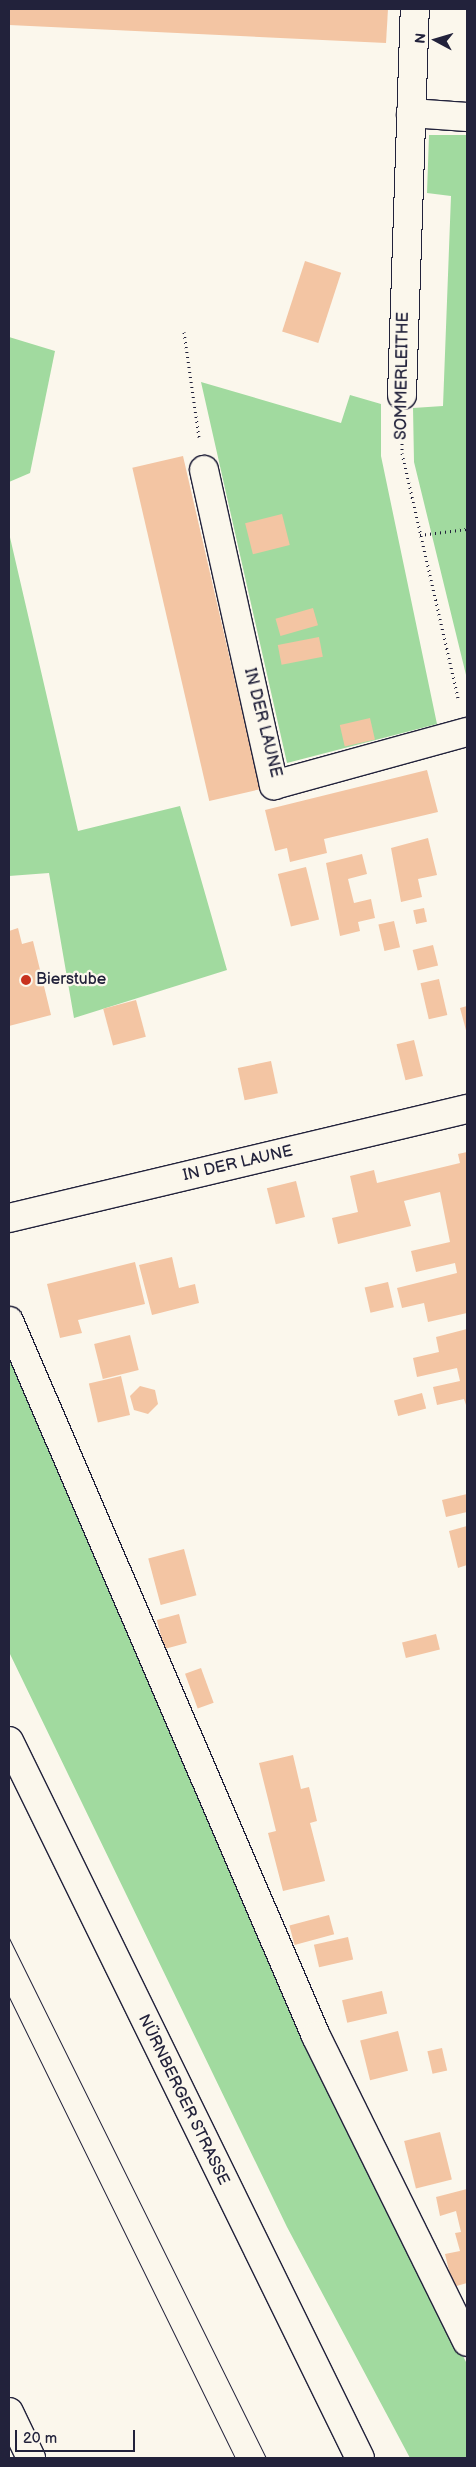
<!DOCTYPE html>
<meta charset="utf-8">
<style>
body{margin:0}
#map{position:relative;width:476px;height:2467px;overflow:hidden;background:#fbf7ec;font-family:"Balsamiq Sans",sans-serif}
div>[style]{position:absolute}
.green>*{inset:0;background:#a1da9f}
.building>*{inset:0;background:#f3c5a3;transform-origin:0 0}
.path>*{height:3px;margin-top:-1.5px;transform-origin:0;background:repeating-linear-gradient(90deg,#22223b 0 1px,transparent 0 5px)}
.roads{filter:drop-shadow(1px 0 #22223b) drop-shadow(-1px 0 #22223b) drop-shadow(0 1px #22223b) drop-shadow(0 -1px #22223b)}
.minor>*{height:28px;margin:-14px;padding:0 14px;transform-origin:14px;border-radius:14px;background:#fbf7ec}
.major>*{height:28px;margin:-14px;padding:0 14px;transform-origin:14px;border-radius:14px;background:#fbf7ec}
.tram>*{height:1px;margin:-0.5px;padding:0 0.5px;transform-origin:0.5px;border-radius:0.5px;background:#22223b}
.dots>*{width:14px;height:14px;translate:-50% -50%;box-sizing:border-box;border:2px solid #fbf7ec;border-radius:50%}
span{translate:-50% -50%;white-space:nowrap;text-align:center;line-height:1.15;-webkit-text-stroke:4.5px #fbf7ec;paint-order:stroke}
.street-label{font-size:16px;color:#22223b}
.poi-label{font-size:16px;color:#22223b}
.left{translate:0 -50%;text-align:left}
.frame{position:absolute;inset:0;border:10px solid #22223b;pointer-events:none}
.north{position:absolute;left:411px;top:15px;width:50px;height:50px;-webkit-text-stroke:4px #fbf7ec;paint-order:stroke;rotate:276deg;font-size:14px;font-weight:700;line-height:20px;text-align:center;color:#22223b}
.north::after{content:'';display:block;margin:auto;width:18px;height:22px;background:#22223b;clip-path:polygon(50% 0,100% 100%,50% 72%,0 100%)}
.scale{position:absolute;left:15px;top:2430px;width:120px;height:22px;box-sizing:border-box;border:2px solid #22223b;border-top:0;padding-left:6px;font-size:15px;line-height:18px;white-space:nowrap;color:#22223b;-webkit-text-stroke:4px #fbf7ec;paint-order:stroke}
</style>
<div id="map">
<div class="green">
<i style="clip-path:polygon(429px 135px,467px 135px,467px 679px,414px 462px,413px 408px,443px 406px,451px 196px,427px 193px)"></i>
<i style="clip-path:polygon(9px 337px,55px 351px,30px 473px,9px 482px)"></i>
<i style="clip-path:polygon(201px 382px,341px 423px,350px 395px,381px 404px,381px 456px,437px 724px,287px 763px)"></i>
<i style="clip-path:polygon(9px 533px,78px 831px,180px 806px,227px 970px,74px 1018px,49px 873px,9px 876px)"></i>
<i style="clip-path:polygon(9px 1356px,293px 2014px,467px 2364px,467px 2458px,410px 2458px,287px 2227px,9px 1652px)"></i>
</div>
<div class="building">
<i style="clip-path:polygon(9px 9px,388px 9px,386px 43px,9px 25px)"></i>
<i style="left:305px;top:261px;width:38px;height:74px;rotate:18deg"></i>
<i style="left:183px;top:456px;width:342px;height:52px;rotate:77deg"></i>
<i style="left:282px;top:514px;width:32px;height:38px;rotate:76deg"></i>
<i style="left:313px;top:608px;width:18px;height:39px;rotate:74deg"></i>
<i style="left:319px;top:637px;width:20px;height:42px;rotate:79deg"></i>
<i style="left:370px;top:718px;width:22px;height:31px;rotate:77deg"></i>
<i style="clip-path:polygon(427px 770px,438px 812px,324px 839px,327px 853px,290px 862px,287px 848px,275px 851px,265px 810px)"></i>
<i style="clip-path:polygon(428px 838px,437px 875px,418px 879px,422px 897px,401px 902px,391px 848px)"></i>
<i style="clip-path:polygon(362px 854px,367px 874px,348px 879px,354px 903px,371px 899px,375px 918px,358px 922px,360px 931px,340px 936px,326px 863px)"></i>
<i style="left:306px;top:867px;width:54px;height:29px;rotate:76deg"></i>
<i style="left:424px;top:908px;width:14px;height:11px;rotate:78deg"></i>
<i style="left:394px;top:921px;width:27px;height:16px;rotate:77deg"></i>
<i style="clip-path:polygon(18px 928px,22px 944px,33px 941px,51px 1015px,9px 1026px,9px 931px)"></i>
<i style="left:433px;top:945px;width:21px;height:21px;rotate:76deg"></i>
<i style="left:439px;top:979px;width:37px;height:19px;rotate:77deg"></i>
<i style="left:136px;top:1000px;width:38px;height:34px;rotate:75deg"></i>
<i style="clip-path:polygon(467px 1006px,467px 1034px,460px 1008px)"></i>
<i style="left:414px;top:1040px;width:37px;height:18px;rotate:76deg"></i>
<i style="left:271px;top:1061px;width:33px;height:34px;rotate:78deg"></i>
<i style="clip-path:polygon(467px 1152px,467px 1313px,428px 1322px,424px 1303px,402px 1308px,397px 1288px,457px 1273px,455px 1263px,416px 1272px,411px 1251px,450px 1242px,440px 1192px,404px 1201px,411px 1226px,338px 1244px,332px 1218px,358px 1212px,350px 1176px,374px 1170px,377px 1183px,460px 1163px,458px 1154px)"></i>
<i style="left:296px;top:1181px;width:37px;height:30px;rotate:76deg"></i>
<i style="clip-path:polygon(172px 1257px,179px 1288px,195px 1284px,199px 1303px,152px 1315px,139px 1265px)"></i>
<i style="clip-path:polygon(135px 1262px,145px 1304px,78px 1320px,82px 1333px,60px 1338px,47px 1284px)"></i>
<i style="left:388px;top:1282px;width:26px;height:24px;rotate:77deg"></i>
<i style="clip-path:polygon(467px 1329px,467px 1408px,464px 1399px,437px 1405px,433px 1387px,460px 1381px,457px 1368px,417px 1377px,413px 1358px,439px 1352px,436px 1337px)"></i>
<i style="left:130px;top:1335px;width:36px;height:37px;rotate:76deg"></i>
<i style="left:121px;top:1376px;width:40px;height:33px;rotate:77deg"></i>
<i style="clip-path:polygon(140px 1386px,155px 1390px,158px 1404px,148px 1414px,134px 1410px,130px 1396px)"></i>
<i style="left:422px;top:1393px;width:16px;height:29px;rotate:75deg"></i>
<i style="clip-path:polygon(467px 1494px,467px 1512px,446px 1517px,442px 1500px)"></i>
<i style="clip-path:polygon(467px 1526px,467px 1565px,458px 1568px,449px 1531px)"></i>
<i style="left:184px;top:1549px;width:48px;height:37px;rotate:75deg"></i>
<i style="left:179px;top:1614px;width:30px;height:23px;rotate:75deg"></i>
<i style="left:436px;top:1634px;width:16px;height:35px;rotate:76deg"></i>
<i style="left:201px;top:1668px;width:37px;height:17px;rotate:70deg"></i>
<i style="clip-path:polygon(293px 1755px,301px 1789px,309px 1787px,317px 1821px,310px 1823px,325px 1881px,283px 1891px,268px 1833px,276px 1831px,259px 1763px)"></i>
<i style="left:329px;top:1915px;width:20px;height:41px;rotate:75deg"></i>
<i style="left:348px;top:1937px;width:23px;height:35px;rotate:77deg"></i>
<i style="left:382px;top:1991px;width:23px;height:41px;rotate:77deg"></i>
<i style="left:398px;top:2031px;width:41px;height:39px;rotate:76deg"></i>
<i style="left:442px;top:2048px;width:23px;height:15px;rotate:77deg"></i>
<i style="left:440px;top:2132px;width:49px;height:37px;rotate:76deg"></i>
<i style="clip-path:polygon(467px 2189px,467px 2283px,453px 2287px,445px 2254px,460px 2251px,455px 2233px,461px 2232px,456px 2211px,440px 2216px,436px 2197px)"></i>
</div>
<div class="path">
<i style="left:184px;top:332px;width:106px;rotate:81.9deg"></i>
<i style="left:402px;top:428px;width:25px;rotate:90deg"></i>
<i style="left:402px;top:453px;width:251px;rotate:77.1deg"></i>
<i style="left:420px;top:535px;width:47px;rotate:-7.3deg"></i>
</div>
<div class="roads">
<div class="minor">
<i style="left:411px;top:113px;width:56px;rotate:4.1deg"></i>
<i style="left:402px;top:395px;width:386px;rotate:-88.1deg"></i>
<i style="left:204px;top:470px;width:323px;rotate:77.5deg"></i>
<i style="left:274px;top:785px;width:200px;rotate:-15.4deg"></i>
<i style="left:9px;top:1218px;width:471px;rotate:-13.4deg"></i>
<i style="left:9px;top:1321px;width:778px;rotate:66.76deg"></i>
<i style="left:316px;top:2036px;width:341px;rotate:63.7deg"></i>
<i style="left:9px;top:2412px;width:51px;rotate:64.4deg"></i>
</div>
<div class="major">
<i style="left:9px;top:1741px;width:798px;rotate:63.92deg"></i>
</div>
</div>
<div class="tram">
<i style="left:9px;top:1938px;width:580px;rotate:63.7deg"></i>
<i style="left:9px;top:1997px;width:513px;rotate:63.88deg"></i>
</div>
<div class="dots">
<i style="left:26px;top:980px;background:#c8321e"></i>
</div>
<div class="street-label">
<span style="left:403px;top:376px;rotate:-89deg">SOMMERLEITHE</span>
<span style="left:262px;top:723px;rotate:76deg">IN DER LAUNE</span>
<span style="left:238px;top:1164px;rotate:-13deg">IN DER LAUNE</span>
<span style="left:183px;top:2100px;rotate:64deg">NÜRNBERGER STRASSE</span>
</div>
<div class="poi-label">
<span class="left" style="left:36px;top:980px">Bierstube</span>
</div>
<div class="frame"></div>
<div class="north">N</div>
<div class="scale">20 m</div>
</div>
